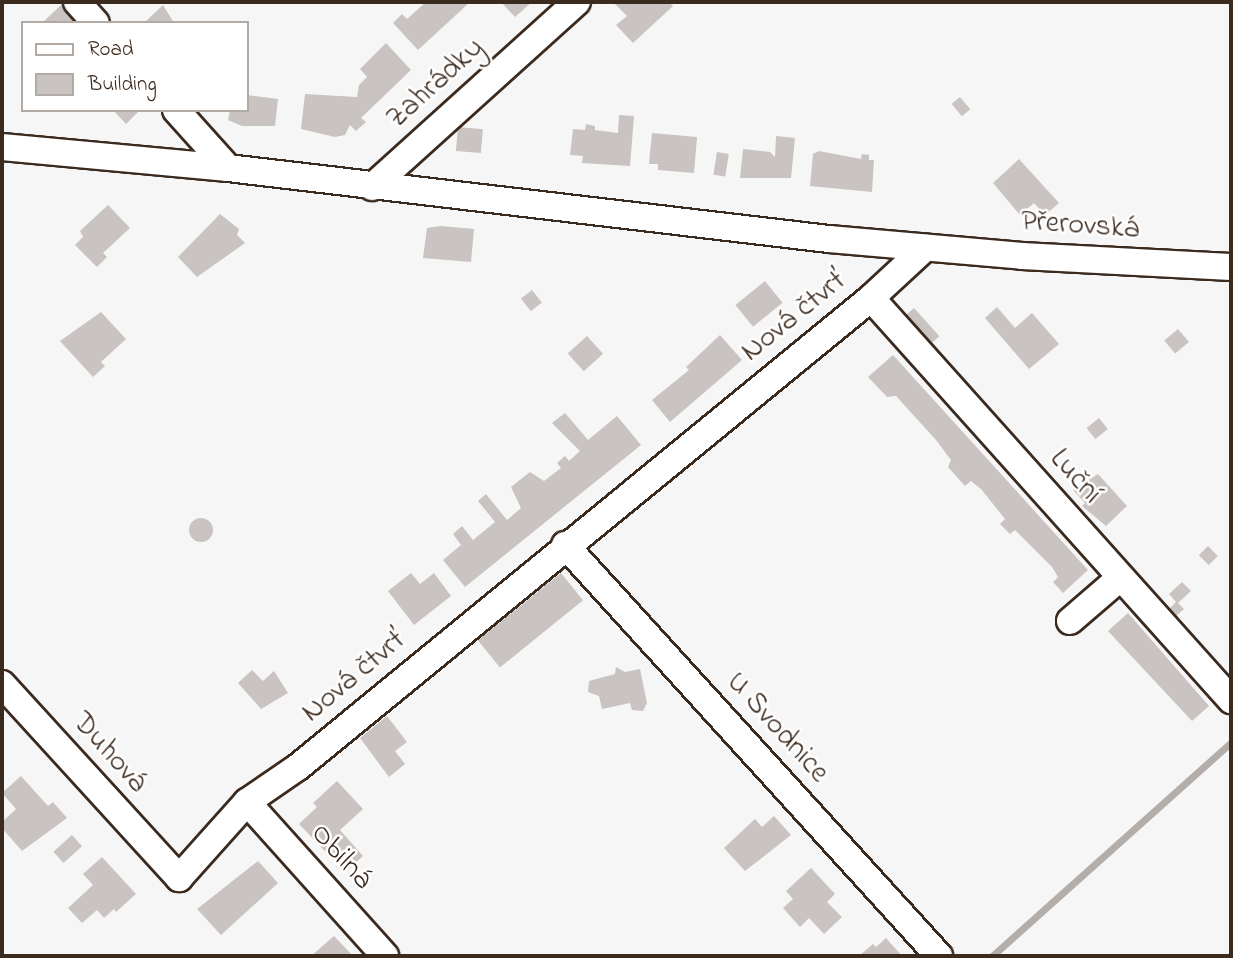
<!DOCTYPE html>
<meta charset="utf-8">
<style>
body{margin:0}
#map{position:relative;width:1233px;height:958px;overflow:hidden;background:#f7f6f6;font-family:"Indie Flower",sans-serif}
div>[style]{position:absolute}
.stream>*{height:7px;margin:-3.5px;padding:0 3.5px;transform-origin:3.5px;border-radius:3.5px;background:#b4aeaa}
.building>*{inset:0;background:#c9c3c1;transform-origin:0 0}
.round{border-radius:50%}
.roads{filter:drop-shadow(2px 0 #3b2a1e) drop-shadow(-2px 0 #3b2a1e) drop-shadow(0 2px #3b2a1e) drop-shadow(0 -2px #3b2a1e)}
.minor>*{height:26px;margin:-13px;padding:0 13px;transform-origin:13px;border-radius:13px;background:#fff}
span{translate:-50% -50%;white-space:nowrap;text-align:center;line-height:1.15;-webkit-text-stroke:5px #fff;paint-order:stroke}
.street-label{font-size:30px;color:#3b2a1e}
.frame{position:absolute;inset:0;border:4px solid #3b2a1e;pointer-events:none}
.legend{position:absolute;left:21px;top:21px;width:228px;height:91px;box-sizing:border-box;background:#fff;border:2px solid #b1aaa5;margin:0;padding:9px 12px;list-style:none;font-size:21px;color:#3b2a1e}
.legend li{display:flex;align-items:center;gap:14px;height:35px}
.legend b{width:35px;border:2px solid #b1aaa5}
</style>
<div id="map">
<div class="stream">
<i style="left:992px;top:956px;width:321px;rotate:-41.8deg"></i>
</div>
<div class="building">
<i style="clip-path:polygon(426px 2px,470px 2px,418px 50px,393px 23px,402px 14px,407px 19px)"></i>
<i style="clip-path:polygon(501px 2px,532px 2px,515px 17px)"></i>
<i style="clip-path:polygon(613px 2px,669px 2px,673px 6px,633px 43px,616px 25px,627px 16px)"></i>
<i style="clip-path:polygon(61px 5px,75px 21px,42px 23px)"></i>
<i style="clip-path:polygon(163px 5px,174px 23px,144px 23px)"></i>
<i style="clip-path:polygon(386px 43px,411px 70px,361px 118px,366px 122px,356px 131px,350px 125px,345px 135px,335px 137px,301px 129px,305px 94px,357px 97px,359px 85px,367px 77px,360px 69px)"></i>
<i style="clip-path:polygon(247px 95px,278px 99px,275px 126px,242px 126px,228px 120px,230px 110px,247px 110px)"></i>
<i style="left:960px;top:97px;width:16px;height:11px;rotate:50deg"></i>
<i style="clip-path:polygon(113px 110px,140px 110px,126px 124px)"></i>
<i style="clip-path:polygon(619px 115px,634px 116px,630px 166px,582px 163px,583px 156px,570px 155px,573px 129px,585px 130px,586px 124px,595px 126px,595px 130px,618px 133px)"></i>
<i style="left:458px;top:127px;width:25px;height:24px;rotate:5deg"></i>
<i style="clip-path:polygon(652px 133px,697px 137px,694px 173px,658px 170px,658px 164px,649px 164px)"></i>
<i style="clip-path:polygon(776px 136px,795px 138px,791px 178px,740px 178px,743px 149px,770px 152px,775px 157px)"></i>
<i style="clip-path:polygon(819px 151px,861px 159px,862px 154px,869px 155px,869px 160px,874px 160px,872px 192px,810px 186px,813px 154px)"></i>
<i style="left:717px;top:152px;width:12px;height:23px;rotate:9deg"></i>
<i style="clip-path:polygon(1019px 159px,1059px 203px,1045px 215px,1034px 203px,1020px 215px,993px 183px)"></i>
<i style="clip-path:polygon(108px 205px,130px 228px,103px 253px,107px 257px,97px 267px,75px 245px,83px 237px,80px 231px)"></i>
<i style="clip-path:polygon(220px 214px,239px 229px,237px 235px,245px 243px,197px 277px,178px 257px)"></i>
<i style="clip-path:polygon(441px 226px,474px 229px,471px 262px,423px 258px,427px 228px)"></i>
<i style="left:765px;top:281px;width:28px;height:38px;rotate:51deg"></i>
<i style="left:532px;top:290px;width:16px;height:14px;rotate:52deg"></i>
<i style="clip-path:polygon(997px 307px,1015px 328px,1032px 313px,1059px 344px,1029px 369px,985px 318px)"></i>
<i style="left:914px;top:308px;width:38px;height:11px;rotate:48deg"></i>
<i style="clip-path:polygon(101px 312px,126px 339px,101px 362px,105px 366px,93px 377px,60px 341px)"></i>
<i style="left:1178px;top:329px;width:17px;height:18px;rotate:50deg"></i>
<i style="clip-path:polygon(720px 335px,742px 360px,670px 422px,652px 400px,689px 370px,686px 367px)"></i>
<i style="left:587px;top:336px;width:24px;height:26px;rotate:48deg"></i>
<i style="clip-path:polygon(893px 355px,1088px 570px,1063px 593px,1053px 582px,1058px 577px,1052px 567px,1015px 530px,1010px 534px,1000px 524px,1005px 519px,981px 489px,971px 481px,965px 486px,948px 467px,951px 460px,936px 440px,896px 396px,887px 397px,868px 377px)"></i>
<i style="clip-path:polygon(565px 413px,588px 440px,617px 416px,641px 445px,465px 587px,443px 560px,461px 545px,453px 534px,462px 526px,473px 540px,495px 522px,478px 501px,486px 494px,507px 520px,521px 508px,511px 487px,530px 472px,544px 481px,561px 468px,557px 463px,565px 456px,569px 461px,580px 451px,552px 423px)"></i>
<i style="left:1099px;top:418px;width:14px;height:16px;rotate:51deg"></i>
<i style="clip-path:polygon(1098px 474px,1127px 506px,1106px 526px,1082px 506px,1085px 503px,1073px 490px)"></i>
<i class="round" style="left:189px;top:518px;width:24px;height:24px"></i>
<i style="left:1208px;top:546px;width:14px;height:13px;rotate:45deg"></i>
<i style="clip-path:polygon(411px 573px,420px 584px,434px 573px,451px 596px,414px 625px,388px 591px)"></i>
<i style="left:561px;top:573px;width:35px;height:107px;rotate:51deg"></i>
<i style="clip-path:polygon(1182px 582px,1191px 591px,1178px 603px,1184px 609px,1175px 617px,1168px 610px,1176px 602px,1169px 594px)"></i>
<i style="clip-path:polygon(1128px 613px,1209px 706px,1192px 721px,1108px 631px)"></i>
<i style="clip-path:polygon(616px 667px,625px 672px,640px 669px,647px 703px,643px 711px,632px 710px,630px 703px,602px 709px,599px 696px,588px 692px,589px 681px,615px 674px)"></i>
<i style="clip-path:polygon(252px 670px,263px 681px,274px 671px,288px 693px,261px 709px,238px 683px)"></i>
<i style="clip-path:polygon(387px 716px,407px 742px,395px 751px,405px 764px,389px 777px,360px 738px)"></i>
<i style="clip-path:polygon(21px 776px,48px 806px,53px 802px,67px 818px,22px 851px,2px 828px,2px 822px,16px 809px,2px 793px)"></i>
<i style="clip-path:polygon(337px 781px,363px 809px,340px 830px,363px 856px,345px 872px,299px 824px,317px 807px,313px 803px)"></i>
<i style="clip-path:polygon(774px 816px,791px 835px,745px 871px,724px 848px,755px 819px,762px 827px)"></i>
<i style="left:72px;top:835px;width:15px;height:25px;rotate:48deg"></i>
<i style="clip-path:polygon(102px 857px,136px 894px,116px 912px,114px 909px,104px 918px,97px 910px,82px 923px,68px 908px,93px 885px,83px 874px)"></i>
<i style="clip-path:polygon(258px 861px,278px 883px,221px 935px,197px 909px)"></i>
<i style="clip-path:polygon(811px 868px,835px 894px,827px 902px,842px 917px,824px 934px,809px 918px,800px 927px,783px 908px,793px 899px,786px 891px)"></i>
<i style="clip-path:polygon(334px 936px,353px 956px,311px 956px)"></i>
<i style="clip-path:polygon(886px 938px,902px 956px,859px 956px,873px 944px,876px 947px)"></i>
</div>
<div class="roads">
<div class="minor">
<i style="left:77px;top:2px;width:28px;rotate:48deg"></i>
<i style="left:176px;top:110px;width:78px;rotate:48.1deg"></i>
<i style="left:2px;top:147px;width:227px;rotate:5.3deg"></i>
<i style="left:228px;top:168px;width:605px;rotate:6.74deg"></i>
<i style="left:829px;top:239px;width:194px;rotate:5deg"></i>
<i style="left:1022px;top:256px;width:209px;rotate:3deg"></i>
<i style="left:372px;top:187px;width:276px;rotate:-42.1deg"></i>
<i style="left:871px;top:298px;width:540px;rotate:48.15deg"></i>
<i style="left:565px;top:545px;width:556px;rotate:47.7deg"></i>
<i style="left:1070px;top:621px;width:66px;rotate:-40.7deg"></i>
<i style="left:2px;top:684px;width:263px;rotate:47.6deg"></i>
<i style="left:179px;top:878px;width:102px;rotate:-48.2deg"></i>
<i style="left:247px;top:802px;width:62px;rotate:-34.5deg"></i>
<i style="left:298px;top:767px;width:740px;rotate:-39.3deg"></i>
<i style="left:871px;top:298px;width:74px;rotate:-42.8deg"></i>
<i style="left:247px;top:802px;width:207px;rotate:48.1deg"></i>
</div>
</div>
<div class="street-label">
<span style="left:436px;top:84px;rotate:-42deg">Zahrádky</span>
<span style="left:1080px;top:226px;rotate:4deg">Přerovská</span>
<span style="left:794px;top:317px;rotate:-39deg">Nová čtvrť</span>
<span style="left:1075px;top:477px;rotate:48deg">Luční</span>
<span style="left:354px;top:677px;rotate:-40deg">Nová čtvrť</span>
<span style="left:777px;top:728px;rotate:48deg">U Svodnice</span>
<span style="left:109px;top:753px;rotate:48deg">Duhová</span>
<span style="left:341px;top:857px;rotate:48deg">Obilná</span>
</div>
<div class="frame"></div>
<ul class="legend">
<li><b style="height:9px;background:#fff"></b>Road</li>
<li><b style="height:19px;background:#c9c3c1"></b>Building</li>
</ul>
</div>
